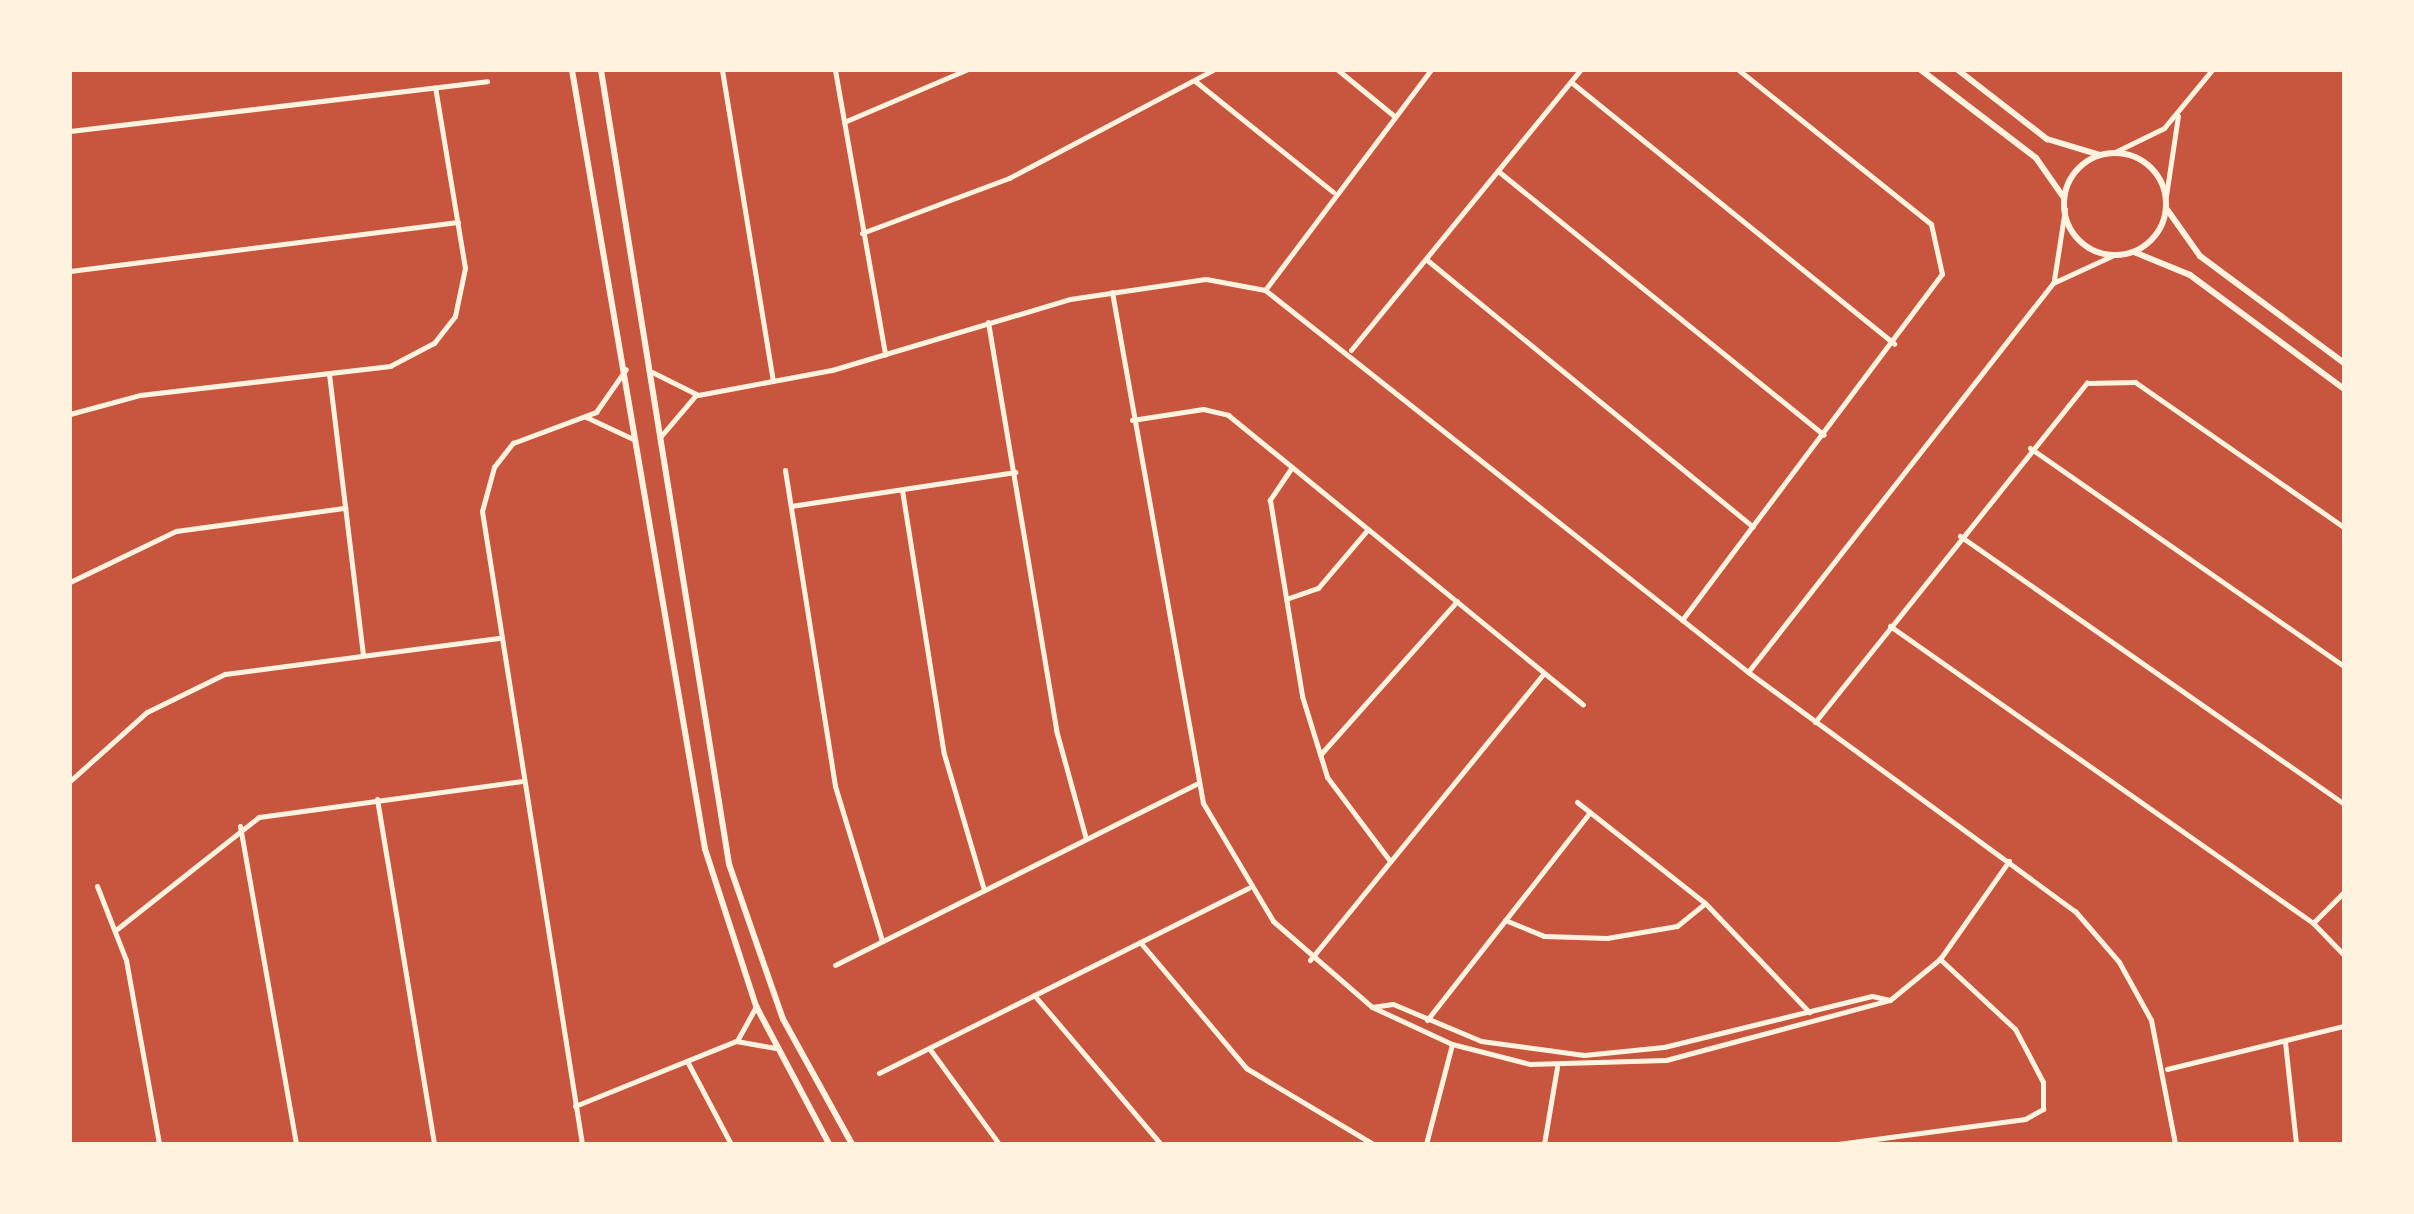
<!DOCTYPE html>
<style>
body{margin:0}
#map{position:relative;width:2414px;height:1214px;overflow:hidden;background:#c8553d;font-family:"Work Sans",sans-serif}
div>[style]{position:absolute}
.minor>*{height:5px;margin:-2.5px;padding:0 2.5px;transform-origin:2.5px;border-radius:2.5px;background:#fff3e0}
.tertiary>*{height:6px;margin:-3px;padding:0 3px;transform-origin:3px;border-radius:3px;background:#fff3e0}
.secondary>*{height:6px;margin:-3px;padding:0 3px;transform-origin:3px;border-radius:3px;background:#fff3e0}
.secondary>.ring{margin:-3px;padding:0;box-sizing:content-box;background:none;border:6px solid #fff3e0;border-radius:50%}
span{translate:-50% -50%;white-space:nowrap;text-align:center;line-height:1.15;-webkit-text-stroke:8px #fff3e0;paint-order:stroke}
.frame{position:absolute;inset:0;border:72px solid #fff3e0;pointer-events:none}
</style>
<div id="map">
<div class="minor">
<i style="left:722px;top:70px;width:315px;rotate:80.7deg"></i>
<i style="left:835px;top:70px;width:289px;rotate:80deg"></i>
<i style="left:1338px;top:70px;width:71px;rotate:39.3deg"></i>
<i style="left:1195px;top:81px;width:177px;rotate:38.8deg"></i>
<i style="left:1571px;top:82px;width:416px;rotate:39deg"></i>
<i style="left:844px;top:122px;width:133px;rotate:-23.1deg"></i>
<i style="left:70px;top:131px;width:420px;rotate:-6.8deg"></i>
<i style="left:2113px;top:153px;width:57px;rotate:-26.1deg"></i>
<i style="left:2164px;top:128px;width:75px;rotate:-50.4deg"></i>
<i style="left:1498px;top:171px;width:419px;rotate:39deg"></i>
<i style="left:2166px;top:196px;width:81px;rotate:-81.5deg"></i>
<i style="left:862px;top:233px;width:157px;rotate:-20.5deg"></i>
<i style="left:1009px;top:178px;width:231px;rotate:-27.9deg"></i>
<i style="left:1427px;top:260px;width:421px;rotate:39.3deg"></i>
<i style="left:70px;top:271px;width:391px;rotate:-7.2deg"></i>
<i style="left:2054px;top:280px;width:72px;rotate:-81.2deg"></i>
<i style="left:1265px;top:290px;width:276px;rotate:-53deg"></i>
<i style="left:1112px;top:292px;width:519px;rotate:79.9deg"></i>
<i style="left:1203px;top:803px;width:137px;rotate:59.3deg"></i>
<i style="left:1273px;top:921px;width:131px;rotate:41deg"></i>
<i style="left:1372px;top:1007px;width:88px;rotate:24.8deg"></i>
<i style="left:1452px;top:1044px;width:81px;rotate:14.4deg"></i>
<i style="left:1530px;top:1064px;width:136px;rotate:-1.7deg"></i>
<i style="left:1666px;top:1060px;width:232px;rotate:-15deg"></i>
<i style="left:1890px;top:1000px;width:65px;rotate:-39.4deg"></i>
<i style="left:1940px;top:959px;width:120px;rotate:-54.9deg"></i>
<i style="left:988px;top:322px;width:414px;rotate:80.5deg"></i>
<i style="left:1056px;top:730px;width:113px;rotate:74.6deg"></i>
<i style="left:1351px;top:350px;width:362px;rotate:-50.7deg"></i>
<i style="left:652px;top:372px;width:51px;rotate:26.6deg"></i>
<i style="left:698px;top:395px;width:136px;rotate:-10.6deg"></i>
<i style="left:832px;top:370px;width:248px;rotate:-16.6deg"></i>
<i style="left:1070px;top:299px;width:137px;rotate:-8.4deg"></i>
<i style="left:1206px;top:279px;width:60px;rotate:10.6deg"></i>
<i style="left:1265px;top:290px;width:616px;rotate:38.34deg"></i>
<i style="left:1748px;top:672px;width:405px;rotate:36.2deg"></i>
<i style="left:2075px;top:911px;width:67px;rotate:49.2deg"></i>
<i style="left:2119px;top:962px;width:66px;rotate:61.1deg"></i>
<i style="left:2151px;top:1020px;width:126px;rotate:79deg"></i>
<i style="left:329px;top:374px;width:281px;rotate:83.1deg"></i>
<i style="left:70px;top:414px;width:73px;rotate:-15.2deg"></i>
<i style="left:140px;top:395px;width:252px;rotate:-6.6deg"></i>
<i style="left:390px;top:366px;width:50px;rotate:-27.6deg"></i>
<i style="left:434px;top:343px;width:34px;rotate:-52deg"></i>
<i style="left:455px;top:316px;width:49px;rotate:-78.2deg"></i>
<i style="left:465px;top:268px;width:183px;rotate:-99.4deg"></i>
<i style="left:586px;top:417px;width:52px;rotate:25.1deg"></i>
<i style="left:1132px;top:420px;width:72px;rotate:-8.8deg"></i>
<i style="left:1203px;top:409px;width:26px;rotate:13deg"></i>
<i style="left:1228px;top:415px;width:458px;rotate:39.2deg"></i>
<i style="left:661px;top:436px;width:52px;rotate:-49.6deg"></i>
<i style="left:2030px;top:448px;width:382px;rotate:34.8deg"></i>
<i style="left:1292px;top:467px;width:40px;rotate:124deg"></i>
<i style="left:1270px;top:500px;width:199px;rotate:80.7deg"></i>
<i style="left:1302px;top:696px;width:85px;rotate:72.8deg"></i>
<i style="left:1327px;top:777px;width:105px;rotate:53.1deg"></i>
<i style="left:785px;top:470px;width:320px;rotate:81deg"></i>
<i style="left:835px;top:786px;width:162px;rotate:73.1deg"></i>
<i style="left:902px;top:490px;width:267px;rotate:81deg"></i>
<i style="left:944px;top:754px;width:142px;rotate:73.6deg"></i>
<i style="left:791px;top:506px;width:227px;rotate:-8.6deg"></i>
<i style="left:1960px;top:536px;width:468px;rotate:34.9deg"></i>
<i style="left:70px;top:582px;width:118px;rotate:-25.7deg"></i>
<i style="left:176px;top:531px;width:171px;rotate:-7.8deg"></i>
<i style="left:1286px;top:599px;width:34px;rotate:-19deg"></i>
<i style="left:1318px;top:588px;width:77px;rotate:-49.7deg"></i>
<i style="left:1682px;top:620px;width:433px;rotate:-53.1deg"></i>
<i style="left:1942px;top:274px;width:51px;rotate:-102.4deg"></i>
<i style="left:1931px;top:224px;width:246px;rotate:-141.3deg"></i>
<i style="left:1890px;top:626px;width:517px;rotate:35.07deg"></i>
<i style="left:2313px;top:923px;width:45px;rotate:45.9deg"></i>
<i style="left:1748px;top:672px;width:494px;rotate:-51.9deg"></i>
<i style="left:2053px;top:283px;width:67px;rotate:-24.7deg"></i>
<i style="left:1815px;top:722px;width:435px;rotate:-51.3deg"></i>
<i style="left:2087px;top:383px;width:48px;rotate:-1.2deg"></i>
<i style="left:2135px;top:382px;width:254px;rotate:34.8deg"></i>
<i style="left:1320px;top:755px;width:206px;rotate:-48.3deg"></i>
<i style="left:70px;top:781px;width:103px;rotate:-41.9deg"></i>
<i style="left:147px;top:712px;width:87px;rotate:-26deg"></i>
<i style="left:225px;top:674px;width:276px;rotate:-7.5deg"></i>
<i style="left:377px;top:799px;width:350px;rotate:80.6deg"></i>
<i style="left:1577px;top:802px;width:163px;rotate:38.3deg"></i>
<i style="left:1705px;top:903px;width:151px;rotate:46.3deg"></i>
<i style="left:240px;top:826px;width:323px;rotate:80deg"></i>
<i style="left:97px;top:886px;width:79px;rotate:68.6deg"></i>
<i style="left:126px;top:960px;width:187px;rotate:79.8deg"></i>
<i style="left:1505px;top:920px;width:42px;rotate:22.3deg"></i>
<i style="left:1544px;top:936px;width:63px;rotate:1.8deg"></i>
<i style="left:1607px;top:938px;width:71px;rotate:-9.7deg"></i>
<i style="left:1677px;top:926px;width:36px;rotate:-39deg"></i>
<i style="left:2313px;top:923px;width:44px;rotate:-45deg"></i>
<i style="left:117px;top:929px;width:181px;rotate:-38.3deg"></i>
<i style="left:259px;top:817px;width:264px;rotate:-7.8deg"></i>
<i style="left:1140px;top:942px;width:165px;rotate:49.9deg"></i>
<i style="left:1246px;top:1068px;width:148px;rotate:30.9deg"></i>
<i style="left:1310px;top:960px;width:370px;rotate:-50.8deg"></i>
<i style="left:835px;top:965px;width:404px;rotate:-26.6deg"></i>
<i style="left:1034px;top:995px;width:196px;rotate:49.6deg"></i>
<i style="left:1372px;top:1007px;width:21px;rotate:-8deg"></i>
<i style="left:1393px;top:1004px;width:95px;rotate:22.8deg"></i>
<i style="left:1481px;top:1041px;width:104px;rotate:7.7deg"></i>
<i style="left:1584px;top:1055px;width:80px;rotate:-5.7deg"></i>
<i style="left:1664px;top:1047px;width:214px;rotate:-13.8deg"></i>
<i style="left:1872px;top:996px;width:18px;rotate:13deg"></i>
<i style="left:1427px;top:1020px;width:264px;rotate:-51.9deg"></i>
<i style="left:738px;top:1039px;width:38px;rotate:-61deg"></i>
<i style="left:2285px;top:1042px;width:103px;rotate:83.8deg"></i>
<i style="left:929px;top:1048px;width:119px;rotate:53.9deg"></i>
<i style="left:687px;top:1061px;width:94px;rotate:62.1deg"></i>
<i style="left:2167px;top:1069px;width:182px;rotate:-13.7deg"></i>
<i style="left:879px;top:1073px;width:413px;rotate:-26.6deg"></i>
<i style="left:575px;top:1106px;width:174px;rotate:-22deg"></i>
<i style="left:736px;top:1041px;width:40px;rotate:10deg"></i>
<i style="left:582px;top:1144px;width:641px;rotate:-98.98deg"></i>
<i style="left:482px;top:511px;width:46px;rotate:-74.7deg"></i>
<i style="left:494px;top:467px;width:31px;rotate:-52deg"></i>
<i style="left:513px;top:443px;width:89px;rotate:-20.5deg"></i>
<i style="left:596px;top:412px;width:52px;rotate:-55.1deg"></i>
<i style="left:1426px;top:1144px;width:103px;rotate:-75.4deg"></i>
<i style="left:1544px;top:1144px;width:78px;rotate:-80.4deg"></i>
<i style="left:1838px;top:1144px;width:189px;rotate:-7.6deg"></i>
<i style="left:2025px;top:1119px;width:21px;rotate:-29deg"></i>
<i style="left:2043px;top:1109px;width:27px;rotate:-90deg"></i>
<i style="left:2043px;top:1082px;width:60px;rotate:-117.8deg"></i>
<i style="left:2015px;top:1029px;width:103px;rotate:-137deg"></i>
</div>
<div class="tertiary">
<i style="left:572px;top:70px;width:790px;rotate:80.31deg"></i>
<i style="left:705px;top:849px;width:165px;rotate:72deg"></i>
<i style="left:756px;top:1006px;width:156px;rotate:62.1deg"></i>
<i style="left:601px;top:70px;width:804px;rotate:80.84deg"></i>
<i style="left:729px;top:864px;width:164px;rotate:70.8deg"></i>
<i style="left:783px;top:1019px;width:143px;rotate:61.1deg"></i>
</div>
<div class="secondary">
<i style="left:1921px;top:70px;width:145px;rotate:37.4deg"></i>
<i style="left:2036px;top:158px;width:49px;rotate:55deg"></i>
<i style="left:1958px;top:70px;width:113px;rotate:37.8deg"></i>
<i style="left:2047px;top:139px;width:55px;rotate:16.8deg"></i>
<i class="ring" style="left:2064px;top:153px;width:96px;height:96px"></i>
<i style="left:2166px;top:208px;width:59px;rotate:54.7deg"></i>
<i style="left:2200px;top:256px;width:179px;rotate:36.6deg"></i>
<i style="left:2134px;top:252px;width:61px;rotate:22.3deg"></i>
<i style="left:2190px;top:275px;width:192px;rotate:36.5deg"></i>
</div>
<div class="frame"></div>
</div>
